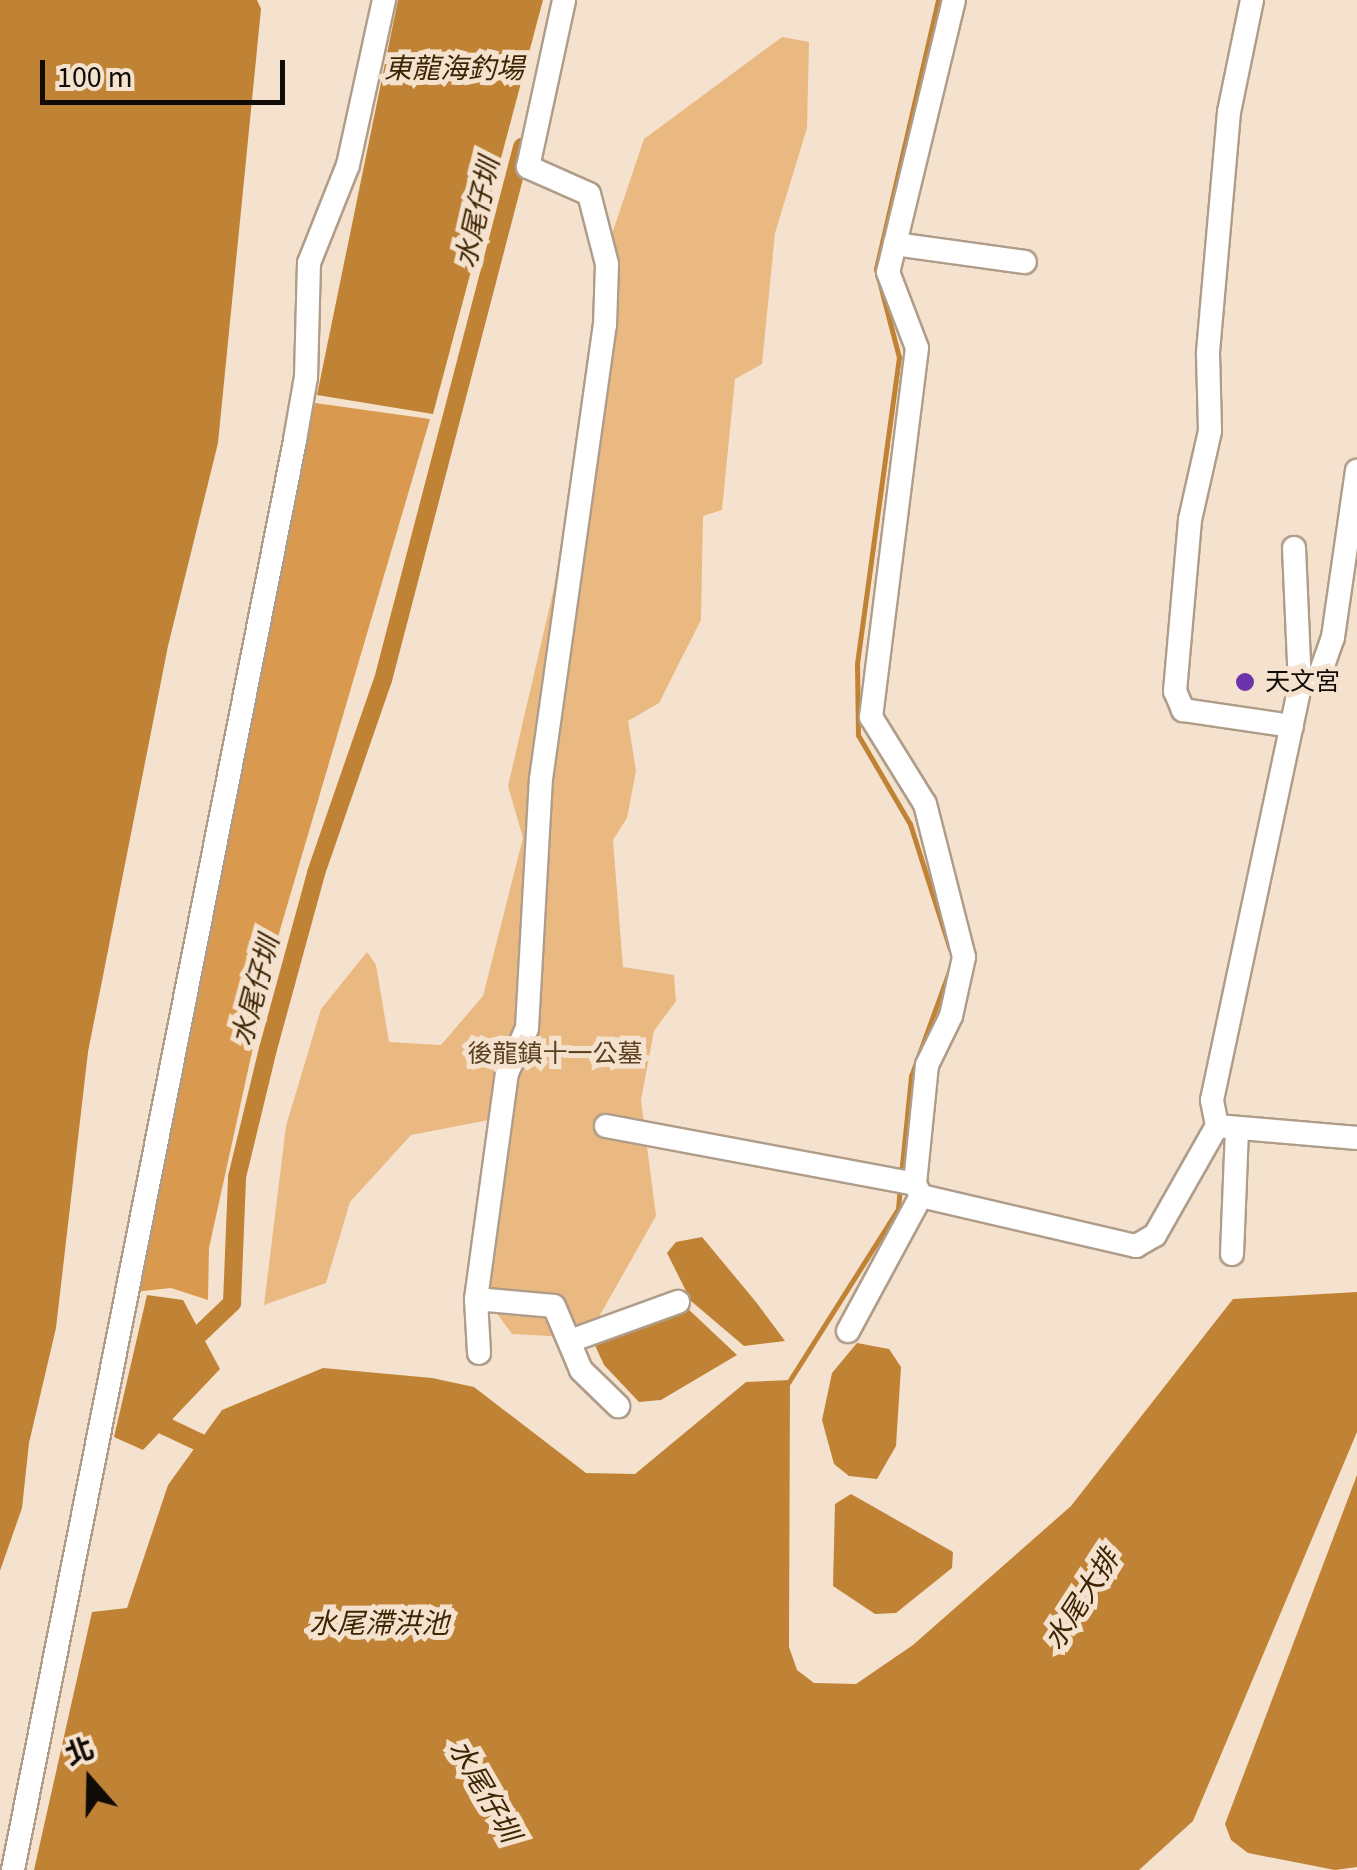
<!DOCTYPE html>
<meta charset="utf-8">
<style>
body{margin:0}
#map{position:relative;width:1357px;height:1870px;overflow:hidden;background:#f5e2ce;font-family:"Source Sans 3","Noto Sans TC",sans-serif}
div>[style]{position:absolute}
.green>*{inset:0;background:#eab982}
.forest>*{inset:0;background:#d99a4f}
.water>*{inset:0;background:#c08234}
.stream>*{height:5px;margin:-2.5px;padding:0 2.5px;transform-origin:2.5px;border-radius:2.5px;background:#c08234}
.canal>*{height:18px;margin:-9px;padding:0 9px;transform-origin:9px;border-radius:9px;background:#c08234}
.roads{filter:drop-shadow(2px 0 #af9d8a) drop-shadow(-2px 0 #af9d8a) drop-shadow(0 2px #af9d8a) drop-shadow(0 -2px #af9d8a)}
.minor>*{height:22px;margin:-11px;padding:0 11px;transform-origin:11px;border-radius:11px;background:#fff}
.dots>*{width:28px;height:28px;translate:-50% -50%;box-sizing:border-box;border:5px solid #f5e2ce;border-radius:50%}
span{translate:-50% -50%;white-space:nowrap;text-align:center;line-height:1.15;-webkit-text-stroke:10px #f5e2ce;paint-order:stroke}
.poi-label{font-size:25px;color:#110b05}
.left{translate:0 -50%;text-align:left}
.park-label{font-size:25px;color:#5b4020}
.water-label{font-size:28px;color:#3d2402;font-style:italic}
.north{position:absolute;left:40px;top:1730px;width:100px;height:100px;-webkit-text-stroke:8px #f5e2ce;paint-order:stroke;rotate:340deg;font-size:28px;font-weight:700;line-height:40px;text-align:center;color:#110b05}
.north::after{content:'';display:block;margin:auto;width:35px;height:45px;background:#110b05;clip-path:polygon(50% 0,100% 100%,50% 72%,0 100%)}
.scale{position:absolute;left:40px;top:60px;width:245px;height:45px;box-sizing:border-box;border:5px solid #110b05;border-top:0;padding-left:12px;font-size:30px;line-height:35px;white-space:nowrap;color:#110b05;-webkit-text-stroke:8px #f5e2ce;paint-order:stroke}
</style>
<div id="map">
<div class="green">
<i style="clip-path:polygon(782px 37px,809px 42px,807px 128px,775px 233px,762px 364px,735px 379px,722px 510px,703px 516px,701px 620px,659px 703px,628px 721px,636px 771px,627px 818px,613px 840px,623px 967px,674px 975px,676px 1001px,654px 1031px,641px 1100px,656px 1216px,587px 1338px,512px 1334px,478px 1288px,489px 1120px,411px 1135px,350px 1202px,326px 1283px,264px 1305px,286px 1126px,321px 1009px,367px 952px,376px 965px,389px 1042px,441px 1045px,483px 996px,523px 838px,508px 786px,554px 588px,613px 231px,644px 139px)"></i>
</div>
<div class="forest">
<i style="clip-path:polygon(315px 403px,430px 419px,275px 947px,209px 1248px,208px 1300px,171px 1288px,134px 1292px)"></i>
</div>
<div class="water">
<i style="clip-path:polygon(0 0,257px 0,261px 9px,218px 443px,168px 646px,88px 1052px,56px 1328px,29px 1443px,22px 1508px,0 1571px)"></i>
<i style="clip-path:polygon(398px 0,543px 0,433px 414px,317px 395px)"></i>
<i style="clip-path:polygon(702px 1237px,756px 1302px,785px 1341px,744px 1346px,691px 1301px,667px 1253px,676px 1242px)"></i>
<i style="clip-path:polygon(1357px 1292px,1357px 1432px,1193px 1821px,1139px 1870px,34px 1870px,92px 1612px,127px 1608px,168px 1485px,222px 1410px,323px 1368px,432px 1378px,474px 1387px,586px 1473px,635px 1474px,746px 1382px,790px 1380px,789px 1647px,797px 1670px,814px 1683px,856px 1684px,913px 1645px,1071px 1506px,1233px 1299px)"></i>
<i style="clip-path:polygon(147px 1295px,183px 1300px,220px 1369px,143px 1450px,114px 1437px)"></i>
<i style="clip-path:polygon(686px 1307px,737px 1355px,661px 1400px,639px 1402px,604px 1365px,593px 1341px)"></i>
<i style="clip-path:polygon(857px 1343px,889px 1349px,901px 1367px,896px 1446px,877px 1479px,849px 1476px,834px 1464px,822px 1420px,832px 1373px)"></i>
<i style="clip-path:polygon(1357px 1475px,1357px 1867px,1335px 1870px,1248px 1853px,1231px 1840px,1225px 1824px)"></i>
<i style="clip-path:polygon(851px 1494px,953px 1552px,952px 1568px,896px 1613px,875px 1614px,833px 1586px,835px 1504px)"></i>
</div>
<div class="stream">
<i style="left:938px;top:0;width:276px;rotate:103deg"></i>
<i style="left:876px;top:269px;width:91px;rotate:75.4deg"></i>
<i style="left:899px;top:357px;width:310px;rotate:97.8deg"></i>
<i style="left:857px;top:664px;width:71px;rotate:89.2deg"></i>
<i style="left:858px;top:735px;width:103px;rotate:59.7deg"></i>
<i style="left:910px;top:824px;width:131px;rotate:72.3deg"></i>
<i style="left:901px;top:1175px;width:100px;rotate:-84.2deg"></i>
<i style="left:911px;top:1076px;width:114px;rotate:-70deg"></i>
<i style="left:788px;top:1383px;width:206px;rotate:-57.7deg"></i>
<i style="left:898px;top:1209px;width:23px;rotate:-85deg"></i>
</div>
<div class="canal">
<i style="left:186px;top:1347px;width:64px;rotate:-43.7deg"></i>
<i style="left:232px;top:1303px;width:126px;rotate:-87.7deg"></i>
<i style="left:237px;top:1177px;width:132px;rotate:-76.4deg"></i>
<i style="left:268px;top:1049px;width:182px;rotate:-74.7deg"></i>
<i style="left:316px;top:873px;width:204px;rotate:-70.9deg"></i>
<i style="left:383px;top:680px;width:551px;rotate:-75.38deg"></i>
<i style="left:160px;top:1403px;width:24px;rotate:78deg"></i>
<i style="left:165px;top:1426px;width:61px;rotate:25.3deg"></i>
</div>
<div class="roads">
<div class="minor">
<i style="left:954px;top:0;width:280px;rotate:103.6deg"></i>
<i style="left:888px;top:272px;width:81px;rotate:69.1deg"></i>
<i style="left:917px;top:348px;width:372px;rotate:97.1deg"></i>
<i style="left:871px;top:717px;width:102px;rotate:58.2deg"></i>
<i style="left:925px;top:804px;width:158px;rotate:75.7deg"></i>
<i style="left:964px;top:957px;width:60px;rotate:102.4deg"></i>
<i style="left:951px;top:1016px;width:55px;rotate:116.1deg"></i>
<i style="left:927px;top:1065px;width:120px;rotate:95.8deg"></i>
<i style="left:915px;top:1184px;width:13px;rotate:63deg"></i>
<i style="left:921px;top:1196px;width:221px;rotate:13.1deg"></i>
<i style="left:1136px;top:1246px;width:22px;rotate:-30deg"></i>
<i style="left:1155px;top:1235px;width:125px;rotate:-60.4deg"></i>
<i style="left:1217px;top:1126px;width:141px;rotate:4.9deg"></i>
<i style="left:1252px;top:0;width:114px;rotate:101.6deg"></i>
<i style="left:1229px;top:112px;width:243px;rotate:95deg"></i>
<i style="left:1208px;top:354px;width:77px;rotate:88.5deg"></i>
<i style="left:1210px;top:431px;width:91px;rotate:102.7deg"></i>
<i style="left:1190px;top:520px;width:172px;rotate:95deg"></i>
<i style="left:1175px;top:691px;width:21px;rotate:67deg"></i>
<i style="left:1183px;top:710px;width:110px;rotate:8.4deg"></i>
<i style="left:895px;top:244px;width:131px;rotate:7.9deg"></i>
<i style="left:1294px;top:548px;width:137px;rotate:87.5deg"></i>
<i style="left:606px;top:1126px;width:314px;rotate:10.6deg"></i>
<i style="left:1217px;top:1126px;width:26px;rotate:-101deg"></i>
<i style="left:1212px;top:1100px;width:424px;rotate:-78deg"></i>
<i style="left:1300px;top:685px;width:21px;rotate:-23deg"></i>
<i style="left:1319px;top:677px;width:42px;rotate:-70.7deg"></i>
<i style="left:1333px;top:637px;width:168px;rotate:-81.8deg"></i>
<i style="left:1232px;top:1254px;width:123px;rotate:-87.7deg"></i>
<i style="left:476px;top:1299px;width:78px;rotate:5.1deg"></i>
<i style="left:554px;top:1306px;width:69px;rotate:67.1deg"></i>
<i style="left:581px;top:1370px;width:52px;rotate:44.2deg"></i>
<i style="left:848px;top:1331px;width:153px;rotate:-61.6deg"></i>
<i style="left:570px;top:1341px;width:115px;rotate:-19.9deg"></i>
<i style="left:479px;top:1353px;width:54px;rotate:-93.2deg"></i>
<i style="left:476px;top:1299px;width:228px;rotate:-82.2deg"></i>
<i style="left:507px;top:1073px;width:49px;rotate:-66deg"></i>
<i style="left:527px;top:1028px;width:249px;rotate:-86.8deg"></i>
<i style="left:541px;top:779px;width:458px;rotate:-82deg"></i>
<i style="left:605px;top:325px;width:61px;rotate:-88.1deg"></i>
<i style="left:607px;top:264px;width:72px;rotate:-104.4deg"></i>
<i style="left:589px;top:194px;width:67px;rotate:-156.1deg"></i>
<i style="left:528px;top:167px;width:171px;rotate:-77.8deg"></i>
<i style="left:13px;top:1870px;width:1458px;rotate:-78.84deg"></i>
<i style="left:295px;top:440px;width:64px;rotate:-80.1deg"></i>
<i style="left:306px;top:377px;width:114px;rotate:-88.5deg"></i>
<i style="left:309px;top:263px;width:105px;rotate:-68.3deg"></i>
<i style="left:348px;top:165px;width:169px;rotate:-77.7deg"></i>
</div>
</div>
<div class="dots">
<i style="left:1245px;top:682px;background:#6d33aa"></i>
</div>
<div class="poi-label">
<span class="left" style="left:1265px;top:682px">天文宮</span>
</div>
<div class="park-label">
<span style="left:555px;top:1054px">後龍鎮十一公墓</span>
</div>
<div class="water-label">
<span style="left:454px;top:69px">東龍海釣場</span>
<span style="left:478px;top:213px;rotate:-77deg">水尾仔圳</span>
<span style="left:256px;top:991px;rotate:-75deg">水尾仔圳</span>
<span style="left:1082px;top:1600px;rotate:-57deg">水尾大排</span>
<span style="left:379px;top:1624px">水尾滯洪池</span>
<span style="left:484px;top:1791px;rotate:60deg">水尾仔圳</span>
</div>
<div class="north">北</div>
<div class="scale">100 m</div>
</div>
